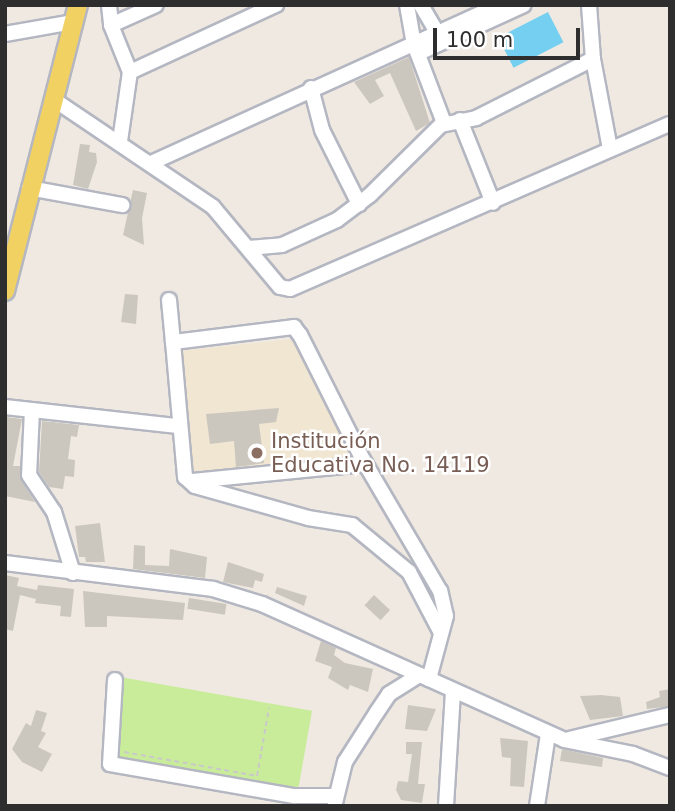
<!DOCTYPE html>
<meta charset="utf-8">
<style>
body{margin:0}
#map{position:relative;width:675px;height:811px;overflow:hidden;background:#efe9e1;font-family:"DejaVu Sans",sans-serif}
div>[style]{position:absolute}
.education>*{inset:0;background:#f0e6d1}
.pitch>*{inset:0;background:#c9ec9a;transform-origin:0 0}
.water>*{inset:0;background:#75cff0;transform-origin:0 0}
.building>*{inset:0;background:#cbc7bf;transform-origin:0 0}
.path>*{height:2px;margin-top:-1px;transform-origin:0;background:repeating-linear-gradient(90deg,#c9c9c9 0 5px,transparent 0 8.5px)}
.roads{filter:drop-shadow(2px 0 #b4b7c1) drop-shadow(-2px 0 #b4b7c1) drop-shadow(0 2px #b4b7c1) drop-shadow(0 -2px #b4b7c1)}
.minor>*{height:14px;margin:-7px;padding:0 7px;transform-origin:7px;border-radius:7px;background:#fff}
.major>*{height:18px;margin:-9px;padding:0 9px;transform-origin:9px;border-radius:9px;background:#f2d163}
.dots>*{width:19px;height:19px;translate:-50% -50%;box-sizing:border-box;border:4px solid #fff;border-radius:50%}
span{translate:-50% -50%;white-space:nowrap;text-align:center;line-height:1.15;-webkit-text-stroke:5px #fff;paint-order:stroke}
.education-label{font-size:21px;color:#785e54}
.left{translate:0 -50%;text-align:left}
.frame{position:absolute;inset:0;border:7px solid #2e2e2e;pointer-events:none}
.scale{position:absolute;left:433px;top:28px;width:147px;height:32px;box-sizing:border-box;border:4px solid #2e2e2e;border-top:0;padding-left:9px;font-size:21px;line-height:24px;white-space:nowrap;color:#2e2e2e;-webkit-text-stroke:5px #fff;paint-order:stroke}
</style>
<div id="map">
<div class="education">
<i style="clip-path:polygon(294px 339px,352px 459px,193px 475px,180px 351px)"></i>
</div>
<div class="pitch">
<i style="left:120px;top:677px;width:195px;height:82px;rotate:10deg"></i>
</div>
<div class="water">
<i style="left:548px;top:12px;width:34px;height:56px;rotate:63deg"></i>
</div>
<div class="building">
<i style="clip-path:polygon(409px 57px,430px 123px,416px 131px,390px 73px,375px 80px,384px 96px,370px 104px,354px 82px)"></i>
<i style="clip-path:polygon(80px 144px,90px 145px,89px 152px,96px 153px,97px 162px,88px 189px,73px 185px)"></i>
<i style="clip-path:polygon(133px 190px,147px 193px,142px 218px,144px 245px,123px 235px)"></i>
<i style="clip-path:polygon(125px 294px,138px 295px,136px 324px,121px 322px)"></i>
<i style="clip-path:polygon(279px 408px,276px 422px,259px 424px,264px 463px,236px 467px,234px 441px,210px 444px,206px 414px)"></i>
<i style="clip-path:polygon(5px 417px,22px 419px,13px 466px,20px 466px,21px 480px,35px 502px,5px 496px)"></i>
<i style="clip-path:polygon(42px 421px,79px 425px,77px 437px,71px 436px,68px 459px,75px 460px,74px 477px,65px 476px,63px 489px,49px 487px,39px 472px)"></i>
<i style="clip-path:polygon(100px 523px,105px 562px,86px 562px,85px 557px,79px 557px,75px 526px)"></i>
<i style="clip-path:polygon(134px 545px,145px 546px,145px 565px,169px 566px,170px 549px,207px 557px,205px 578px,133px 569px)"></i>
<i style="clip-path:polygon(228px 562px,264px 574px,262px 582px,255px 580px,253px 588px,223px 582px)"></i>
<i style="clip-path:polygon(5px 575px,19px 578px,17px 586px,37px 590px,38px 585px,74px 589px,71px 617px,60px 616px,61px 606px,35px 603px,36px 599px,20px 595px,13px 631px,5px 629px)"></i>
<i style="clip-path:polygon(277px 587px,307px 596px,304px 606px,275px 593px)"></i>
<i style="clip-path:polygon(83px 591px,185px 603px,183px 620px,107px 616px,107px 627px,85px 627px)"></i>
<i style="left:374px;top:595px;width:22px;height:14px;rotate:43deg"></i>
<i style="left:189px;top:598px;width:38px;height:11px;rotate:9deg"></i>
<i style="clip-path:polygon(321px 641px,336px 648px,334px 655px,345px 663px,373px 669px,368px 692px,350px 685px,348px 690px,328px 678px,332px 667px,315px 661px)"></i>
<i style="clip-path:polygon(670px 689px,670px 706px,647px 709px,646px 702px,660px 697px,659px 691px)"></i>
<i style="clip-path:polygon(601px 695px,620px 697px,623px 716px,590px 720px,580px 696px)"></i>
<i style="clip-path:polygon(408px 705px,436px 709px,427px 731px,405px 729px)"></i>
<i style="clip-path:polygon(36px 710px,47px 713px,41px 731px,46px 733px,38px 747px,52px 754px,42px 772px,22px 762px,12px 749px,26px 723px,31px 726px)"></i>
<i style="clip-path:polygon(500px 738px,528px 741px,524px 787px,510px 786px,511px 758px,502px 757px)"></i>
<i style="clip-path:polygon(406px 742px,422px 742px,418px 784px,425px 784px,422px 803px,401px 800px,396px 790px,398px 781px,408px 782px,412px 754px,406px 754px)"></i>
<i style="clip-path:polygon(562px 749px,603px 758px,602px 767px,560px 761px)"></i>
</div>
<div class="path">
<i style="left:124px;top:752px;width:135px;rotate:10.2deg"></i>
<i style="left:257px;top:776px;width:69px;rotate:-80deg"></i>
</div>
<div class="roads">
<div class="minor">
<i style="left:109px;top:5px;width:20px;rotate:84deg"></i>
<i style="left:111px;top:25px;width:51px;rotate:68deg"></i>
<i style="left:407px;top:5px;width:40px;rotate:80deg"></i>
<i style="left:414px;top:44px;width:85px;rotate:69.2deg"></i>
<i style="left:421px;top:5px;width:42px;rotate:59.7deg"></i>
<i style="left:589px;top:5px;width:54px;rotate:85.8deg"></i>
<i style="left:593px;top:59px;width:92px;rotate:79.3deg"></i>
<i style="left:111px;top:25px;width:49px;rotate:-24deg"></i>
<i style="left:5px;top:34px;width:70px;rotate:-9.9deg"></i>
<i style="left:419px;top:53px;width:115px;rotate:-24.6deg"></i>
<i style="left:311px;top:88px;width:43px;rotate:75.3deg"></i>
<i style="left:322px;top:130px;width:83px;rotate:63.4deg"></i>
<i style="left:53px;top:99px;width:193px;rotate:34deg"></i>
<i style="left:213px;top:207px;width:104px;rotate:50.1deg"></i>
<i style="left:280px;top:287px;width:10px;rotate:11deg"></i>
<i style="left:290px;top:289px;width:414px;rotate:-23.5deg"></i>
<i style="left:460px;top:120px;width:89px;rotate:68.3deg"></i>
<i style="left:120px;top:141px;width:70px;rotate:-81.8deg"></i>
<i style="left:130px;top:72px;width:161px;rotate:-24.7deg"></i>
<i style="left:151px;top:163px;width:382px;rotate:-24.4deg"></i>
<i style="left:29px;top:188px;width:95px;rotate:10.4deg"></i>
<i style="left:249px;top:248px;width:33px;rotate:-5deg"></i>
<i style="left:282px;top:245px;width:60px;rotate:-24.4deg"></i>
<i style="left:337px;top:220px;width:41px;rotate:-37.1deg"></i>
<i style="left:370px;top:195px;width:100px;rotate:-44.6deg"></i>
<i style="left:441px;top:125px;width:36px;rotate:-11deg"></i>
<i style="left:476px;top:118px;width:131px;rotate:-26.8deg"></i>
<i style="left:169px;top:300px;width:42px;rotate:84.6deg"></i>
<i style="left:5px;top:407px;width:174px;rotate:6.3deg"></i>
<i style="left:32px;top:410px;width:65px;rotate:92.6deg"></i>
<i style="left:29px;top:475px;width:45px;rotate:56deg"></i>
<i style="left:54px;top:512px;width:64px;rotate:72.7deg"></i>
<i style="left:192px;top:481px;width:174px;rotate:-5.6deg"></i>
<i style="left:5px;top:563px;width:210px;rotate:7.1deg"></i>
<i style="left:213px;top:589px;width:51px;rotate:17deg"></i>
<i style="left:262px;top:604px;width:331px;rotate:24.2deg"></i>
<i style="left:564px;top:740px;width:70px;rotate:11.5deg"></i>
<i style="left:633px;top:754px;width:40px;rotate:21deg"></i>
<i style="left:429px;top:679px;width:65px;rotate:-74.9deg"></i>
<i style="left:446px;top:616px;width:26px;rotate:-103deg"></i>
<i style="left:440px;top:591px;width:152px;rotate:-120.4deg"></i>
<i style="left:363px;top:460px;width:140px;rotate:-116.7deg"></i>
<i style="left:300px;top:335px;width:10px;rotate:-127deg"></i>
<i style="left:294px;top:327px;width:122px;rotate:172.9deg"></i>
<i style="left:173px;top:342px;width:136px;rotate:84.9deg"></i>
<i style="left:185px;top:477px;width:13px;rotate:42deg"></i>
<i style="left:195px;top:486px;width:117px;rotate:15.8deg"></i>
<i style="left:308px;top:518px;width:45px;rotate:9deg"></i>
<i style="left:352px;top:525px;width:74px;rotate:39.5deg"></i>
<i style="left:409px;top:572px;width:67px;rotate:62.3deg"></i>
<i style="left:115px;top:680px;width:84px;rotate:93.4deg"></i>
<i style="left:110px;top:764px;width:187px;rotate:9.9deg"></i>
<i style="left:294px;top:796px;width:42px"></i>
<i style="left:569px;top:739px;width:104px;rotate:-13.4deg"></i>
<i style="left:335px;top:803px;width:42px;rotate:-76.3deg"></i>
<i style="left:345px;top:762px;width:59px;rotate:-57.4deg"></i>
<i style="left:377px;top:712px;width:22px;rotate:-56deg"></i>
<i style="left:389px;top:694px;width:36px;rotate:-32deg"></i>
<i style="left:446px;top:806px;width:114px;rotate:-86.5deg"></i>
<i style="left:537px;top:806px;width:73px;rotate:-81.3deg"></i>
</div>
<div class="major">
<i style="left:5px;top:291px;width:295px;rotate:-75.7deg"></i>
</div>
</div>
<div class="dots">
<i style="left:257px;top:453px;background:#8d6e63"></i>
</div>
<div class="education-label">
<span class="left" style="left:271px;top:453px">Institución<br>Educativa No. 14119</span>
</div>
<div class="frame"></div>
<div class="scale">100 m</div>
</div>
